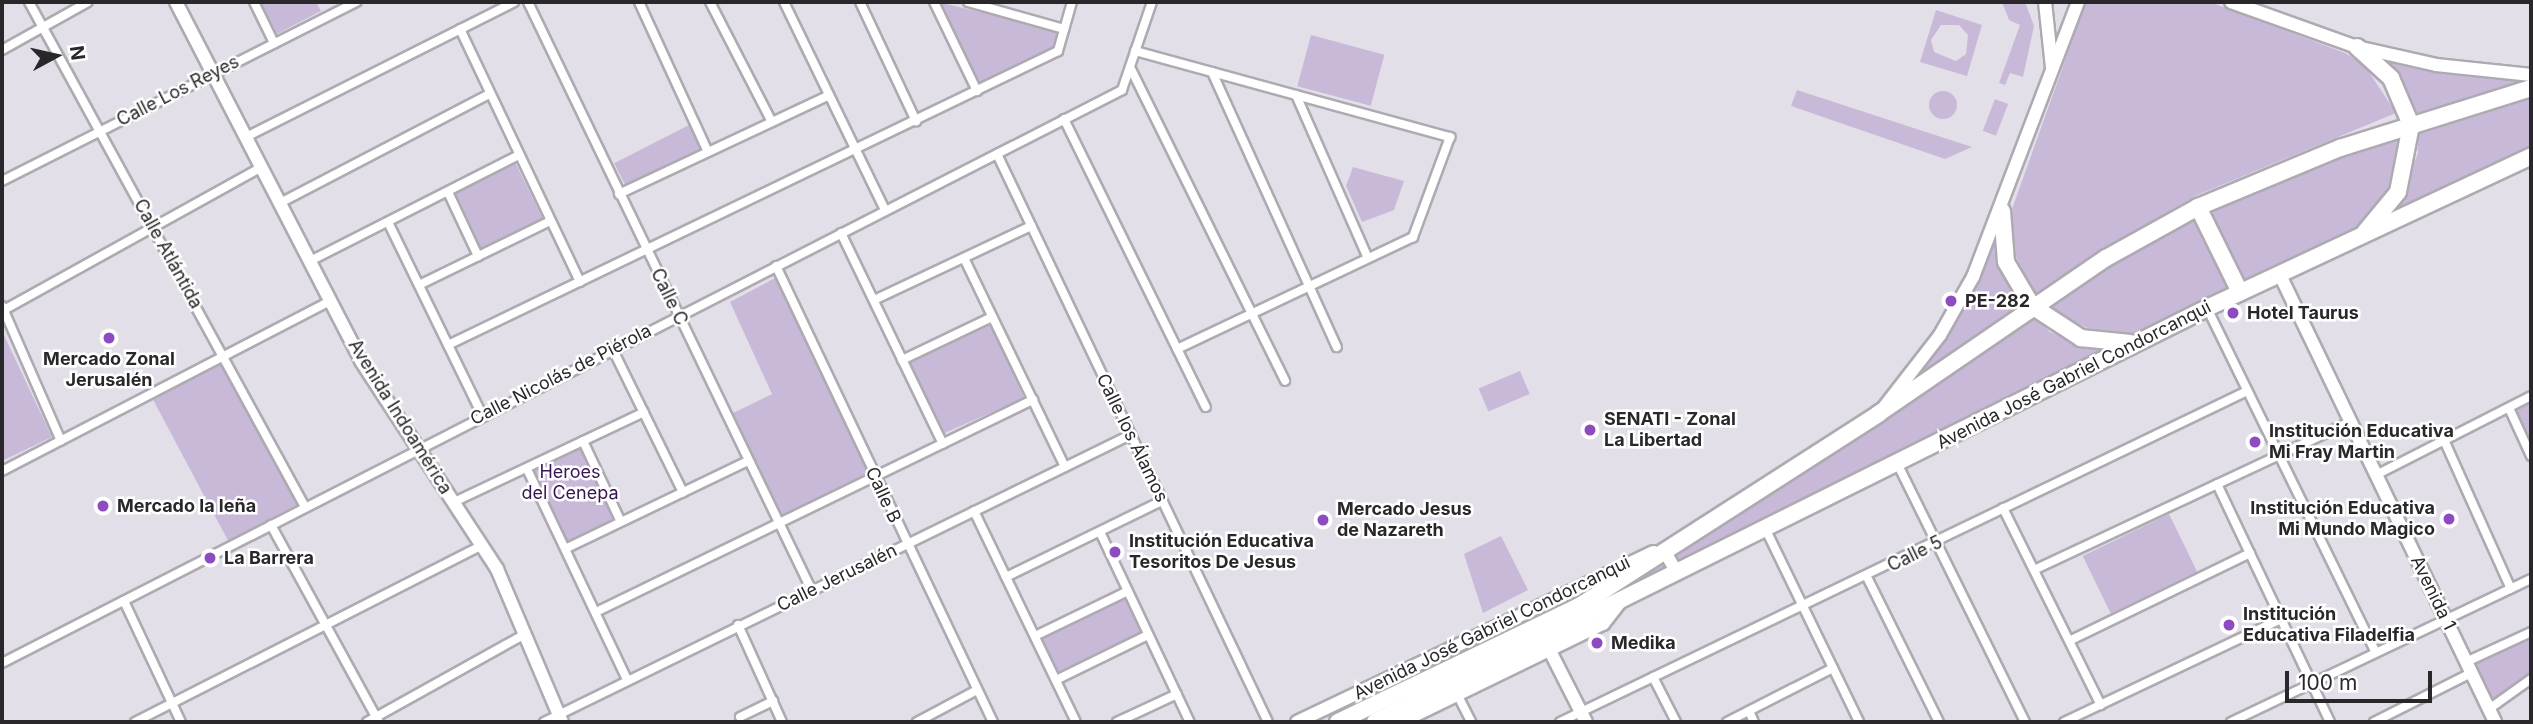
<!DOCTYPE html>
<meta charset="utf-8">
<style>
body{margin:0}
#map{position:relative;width:2533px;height:724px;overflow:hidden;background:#e3dfe8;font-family:Inter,sans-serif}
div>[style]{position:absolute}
.green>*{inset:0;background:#c9b9d9;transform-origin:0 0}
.round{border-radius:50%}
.roads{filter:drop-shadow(2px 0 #aeaab2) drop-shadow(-2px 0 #aeaab2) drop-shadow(0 2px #aeaab2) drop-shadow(0 -2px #aeaab2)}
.street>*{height:8px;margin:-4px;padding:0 4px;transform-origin:4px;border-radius:4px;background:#fff}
.secondary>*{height:12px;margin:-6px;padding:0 6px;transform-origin:6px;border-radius:6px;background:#fff}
.primary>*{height:12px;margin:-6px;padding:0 6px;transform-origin:6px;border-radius:6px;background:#fff}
.highway>*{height:16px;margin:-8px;padding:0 8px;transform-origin:8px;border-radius:8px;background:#fff}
.dots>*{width:19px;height:19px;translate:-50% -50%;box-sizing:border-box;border:4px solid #fff;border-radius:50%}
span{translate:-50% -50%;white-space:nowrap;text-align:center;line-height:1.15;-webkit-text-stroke:5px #fff;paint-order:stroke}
.street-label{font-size:18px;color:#29272a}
.poi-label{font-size:18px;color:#29272a;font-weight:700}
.left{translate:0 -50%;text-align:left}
.right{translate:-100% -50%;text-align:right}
.park-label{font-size:18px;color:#381750}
.frame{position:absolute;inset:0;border:4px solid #29272a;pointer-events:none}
.north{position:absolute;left:21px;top:21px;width:70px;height:70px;-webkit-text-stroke:5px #fff;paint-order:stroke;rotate:82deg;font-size:19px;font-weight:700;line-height:28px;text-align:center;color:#29272a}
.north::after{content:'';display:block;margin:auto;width:24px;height:32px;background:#29272a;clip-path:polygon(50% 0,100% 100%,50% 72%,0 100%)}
.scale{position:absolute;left:2285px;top:671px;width:147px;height:32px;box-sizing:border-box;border:4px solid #29272a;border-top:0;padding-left:9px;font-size:21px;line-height:24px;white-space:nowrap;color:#29272a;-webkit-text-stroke:5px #fff;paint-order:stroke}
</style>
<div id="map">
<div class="green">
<i style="clip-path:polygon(260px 2px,316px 2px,321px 11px,277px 34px)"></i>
<i style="clip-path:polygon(938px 2px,1059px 31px,1054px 49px,980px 85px)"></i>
<i style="clip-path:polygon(2002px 2px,2025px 2px,2034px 26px,2023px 77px,2010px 73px,2005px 85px,1999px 83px,2020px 25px,2009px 20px)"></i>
<i style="clip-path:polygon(2086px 2px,2210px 2px,2345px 53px,2365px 66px,2396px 113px,2195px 196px,2035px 294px,2013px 251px,2012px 209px)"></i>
<i style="clip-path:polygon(evenodd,1936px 10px,1982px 25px,1967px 76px,1920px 62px,1936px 10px,1941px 25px,1959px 25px,1968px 35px,1966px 54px,1956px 61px,1934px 52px,1931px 40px,1941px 25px)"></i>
<i style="left:1311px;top:35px;width:76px;height:53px;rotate:15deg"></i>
<i style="clip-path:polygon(2381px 57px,2486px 77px,2531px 79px,2415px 118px,2399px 78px)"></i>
<i style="clip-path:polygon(1797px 90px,1972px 147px,1945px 159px,1791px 106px)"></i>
<i class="round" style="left:1929px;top:91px;width:28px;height:28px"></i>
<i style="clip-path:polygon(2531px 92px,2531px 150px,2393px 217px,2418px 153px,2416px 129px)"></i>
<i style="left:1995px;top:99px;width:14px;height:34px;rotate:21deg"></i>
<i style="left:689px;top:125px;width:29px;height:84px;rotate:63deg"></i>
<i style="clip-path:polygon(2405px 135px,2393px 187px,2359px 227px,2244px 281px,2208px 210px,2341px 154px)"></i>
<i style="left:515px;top:162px;width:64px;height:71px;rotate:64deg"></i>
<i style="clip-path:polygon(1353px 167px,1404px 181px,1394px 210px,1362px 222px,1346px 186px)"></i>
<i style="clip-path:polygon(2193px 216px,2229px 290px,2139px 335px,2104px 336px,2042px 306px)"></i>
<i style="clip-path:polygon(1996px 238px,2000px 272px,2023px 303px,1904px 389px,1947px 335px)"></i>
<i style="clip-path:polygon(777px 277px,871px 475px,781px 519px,731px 414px,772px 394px,730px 302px)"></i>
<i style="clip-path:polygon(2032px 314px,2050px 332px,2078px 344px,2114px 349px,1597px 601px)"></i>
<i style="left:990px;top:322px;width:83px;height:91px;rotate:66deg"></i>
<i style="clip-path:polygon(2px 331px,52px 437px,2px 461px)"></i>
<i style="left:223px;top:363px;width:160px;height:79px;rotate:62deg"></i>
<i style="left:1520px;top:371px;width:25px;height:45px;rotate:67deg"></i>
<i style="clip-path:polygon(2528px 398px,2531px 404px,2531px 456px,2509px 408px)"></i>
<i style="left:582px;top:445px;width:83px;height:56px;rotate:66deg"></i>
<i style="left:2169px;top:514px;width:64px;height:96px;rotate:64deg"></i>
<i style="clip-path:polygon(1501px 536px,1528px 590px,1483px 613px,1464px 554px)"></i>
<i style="left:1124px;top:597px;width:39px;height:94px;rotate:64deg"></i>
<i style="clip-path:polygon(2531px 632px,2531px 679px,2492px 707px,2466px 662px)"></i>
</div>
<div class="roads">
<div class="street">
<i style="left:29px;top:2px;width:576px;rotate:61.34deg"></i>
<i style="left:254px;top:2px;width:46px;rotate:64deg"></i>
<i style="left:528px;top:2px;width:654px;rotate:64.26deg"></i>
<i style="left:639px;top:2px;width:165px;rotate:65.3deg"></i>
<i style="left:710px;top:2px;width:135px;rotate:62.7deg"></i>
<i style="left:784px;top:2px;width:231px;rotate:64.1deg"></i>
<i style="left:860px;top:2px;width:132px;rotate:64.8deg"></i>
<i style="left:934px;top:2px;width:99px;rotate:64.2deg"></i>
<i style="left:968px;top:2px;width:100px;rotate:15.7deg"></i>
<i style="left:460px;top:29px;width:280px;rotate:64.6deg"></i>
<i style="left:2px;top:50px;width:98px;rotate:-29.2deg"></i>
<i style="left:1135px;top:51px;width:327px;rotate:15.3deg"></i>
<i style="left:1450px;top:137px;width:107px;rotate:110.3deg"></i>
<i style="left:1413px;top:237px;width:261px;rotate:154.6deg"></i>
<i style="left:1130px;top:67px;width:350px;rotate:63.7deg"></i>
<i style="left:1212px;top:72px;width:302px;rotate:65.6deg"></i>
<i style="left:1296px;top:95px;width:178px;rotate:66.2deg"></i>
<i style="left:1064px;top:119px;width:321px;rotate:63.8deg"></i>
<i style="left:246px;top:137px;width:300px;rotate:-26.7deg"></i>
<i style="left:997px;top:154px;width:629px;rotate:64.49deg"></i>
<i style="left:2px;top:181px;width:397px;rotate:-26.8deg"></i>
<i style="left:448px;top:192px;width:71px;rotate:64.9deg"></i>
<i style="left:619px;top:194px;width:232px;rotate:-25.2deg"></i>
<i style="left:280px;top:203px;width:236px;rotate:-27.5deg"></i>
<i style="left:388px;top:222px;width:215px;rotate:64deg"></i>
<i style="left:841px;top:233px;width:234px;rotate:64.2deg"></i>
<i style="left:964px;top:258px;width:232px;rotate:64.2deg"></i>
<i style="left:310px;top:261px;width:232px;rotate:-26.9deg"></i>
<i style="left:776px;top:266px;width:505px;rotate:64.55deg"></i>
<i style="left:419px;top:285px;width:146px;rotate:-26deg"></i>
<i style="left:874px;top:300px;width:174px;rotate:-25.2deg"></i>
<i style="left:2px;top:306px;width:147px;rotate:66.4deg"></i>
<i style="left:2207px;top:308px;width:382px;rotate:63.9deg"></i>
<i style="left:2px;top:311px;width:297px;rotate:-29deg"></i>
<i style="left:448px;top:345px;width:677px;rotate:-25.73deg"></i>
<i style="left:1058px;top:51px;width:51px;rotate:-74.1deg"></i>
<i style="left:612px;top:348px;width:161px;rotate:63.8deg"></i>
<i style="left:902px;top:360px;width:100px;rotate:-25.5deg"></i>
<i style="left:2509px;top:408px;width:53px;rotate:65.4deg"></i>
<i style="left:2444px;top:440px;width:163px;rotate:65.8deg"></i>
<i style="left:583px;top:441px;width:89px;rotate:64.9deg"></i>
<i style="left:1897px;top:463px;width:289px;rotate:63.7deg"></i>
<i style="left:527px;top:469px;width:233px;rotate:64.6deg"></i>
<i style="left:2px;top:471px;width:369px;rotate:-27.4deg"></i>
<i style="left:2376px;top:475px;width:174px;rotate:-27deg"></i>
<i style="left:2217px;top:484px;width:263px;rotate:64.6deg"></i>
<i style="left:454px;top:502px;width:210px;rotate:-25.3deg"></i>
<i style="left:2003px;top:508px;width:220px;rotate:63.6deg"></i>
<i style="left:974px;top:511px;width:234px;rotate:64.2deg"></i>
<i style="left:271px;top:525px;width:225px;rotate:61.3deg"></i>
<i style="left:1764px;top:526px;width:218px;rotate:64.1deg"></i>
<i style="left:1100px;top:532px;width:210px;rotate:64.7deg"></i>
<i style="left:567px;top:548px;width:201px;rotate:-25.7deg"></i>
<i style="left:2036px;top:569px;width:344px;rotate:-25.1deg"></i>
<i style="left:1006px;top:577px;width:174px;rotate:-26deg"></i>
<i style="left:1867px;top:577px;width:162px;rotate:63.6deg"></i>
<i style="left:124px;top:601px;width:134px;rotate:64.8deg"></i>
<i style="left:596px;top:612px;width:486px;rotate:-25.9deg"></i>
<i style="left:738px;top:625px;width:107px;rotate:65.6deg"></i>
<i style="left:1035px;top:636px;width:103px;rotate:-25.8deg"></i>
<i style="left:2071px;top:640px;width:199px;rotate:-25.9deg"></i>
<i style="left:2466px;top:662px;width:72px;rotate:-24.8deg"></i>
<i style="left:2px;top:663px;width:1258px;rotate:-27.09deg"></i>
<i style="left:1122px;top:90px;width:93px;rotate:-71.2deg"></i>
<i style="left:1653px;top:677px;width:51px;rotate:62.9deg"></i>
<i style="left:1056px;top:680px;width:102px;rotate:-26.1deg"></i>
<i style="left:1455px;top:690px;width:36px;rotate:63deg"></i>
<i style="left:2489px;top:709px;width:52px;rotate:-35.5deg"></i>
<i style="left:1749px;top:711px;width:12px;rotate:66deg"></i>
<i style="left:740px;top:717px;width:37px;rotate:-26deg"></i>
<i style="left:135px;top:722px;width:390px;rotate:-27deg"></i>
<i style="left:367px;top:722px;width:181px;rotate:-29.1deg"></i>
<i style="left:544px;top:722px;width:653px;rotate:-26.09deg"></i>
<i style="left:917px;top:722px;width:68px;rotate:-28.1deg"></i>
<i style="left:1117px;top:722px;width:66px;rotate:-25deg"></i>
<i style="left:1560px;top:722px;width:763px;rotate:-25.72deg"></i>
<i style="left:1727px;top:722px;width:119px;rotate:-27deg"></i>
<i style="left:2064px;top:722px;width:240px;rotate:-25.4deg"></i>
<i style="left:2231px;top:722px;width:332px;rotate:-25.5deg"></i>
<i style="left:2374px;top:722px;width:109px;rotate:-26.8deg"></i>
</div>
<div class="secondary">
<i style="left:176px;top:2px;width:404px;rotate:62.7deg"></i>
<i style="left:361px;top:361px;width:249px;rotate:56.8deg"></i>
<i style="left:497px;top:569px;width:166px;rotate:67deg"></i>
<i style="left:2045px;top:2px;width:66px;rotate:83.9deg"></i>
<i style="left:2231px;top:2px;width:134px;rotate:19.7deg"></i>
<i style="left:2357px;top:47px;width:81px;rotate:12.8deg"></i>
<i style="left:2436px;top:65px;width:96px;rotate:6deg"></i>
<i style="left:2280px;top:275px;width:496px;rotate:64.3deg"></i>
<i style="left:1885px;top:406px;width:90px;rotate:-52.2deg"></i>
<i style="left:1940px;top:335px;width:67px;rotate:-60.4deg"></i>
<i style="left:1973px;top:277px;width:294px;rotate:-69.1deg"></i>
<i style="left:1547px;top:645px;width:86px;rotate:63.1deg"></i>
<i style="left:1297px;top:722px;width:395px;rotate:-25.5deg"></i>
<i style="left:1401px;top:722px;width:225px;rotate:-25.9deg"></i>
<i style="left:1603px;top:624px;width:28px;rotate:-52deg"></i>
</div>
<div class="primary">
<i style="left:1665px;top:552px;width:22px;rotate:60deg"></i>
</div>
<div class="highway">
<i style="left:2357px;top:47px;width:46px;rotate:42.4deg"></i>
<i style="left:2391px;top:78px;width:51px;rotate:66.9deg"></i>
<i style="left:2411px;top:125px;width:68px;rotate:101deg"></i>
<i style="left:2398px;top:192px;width:52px;rotate:129.5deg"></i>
<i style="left:2198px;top:207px;width:95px;rotate:63.7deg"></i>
<i style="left:2002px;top:211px;width:51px;rotate:85.5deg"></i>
<i style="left:2006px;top:262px;width:51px;rotate:59.4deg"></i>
<i style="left:2032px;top:306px;width:59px;rotate:33.1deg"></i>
<i style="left:2081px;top:338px;width:49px;rotate:5.8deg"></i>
<i style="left:1338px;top:722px;width:270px;rotate:-25.7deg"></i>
<i style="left:1581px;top:605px;width:353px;rotate:-32.7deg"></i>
<i style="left:1878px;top:414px;width:276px;rotate:-34.4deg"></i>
<i style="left:2106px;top:258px;width:105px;rotate:-29deg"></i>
<i style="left:2198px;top:207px;width:154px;rotate:-22.6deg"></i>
<i style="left:2340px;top:148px;width:200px;rotate:-17.4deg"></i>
<i style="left:1375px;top:722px;width:929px;rotate:-26.45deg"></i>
<i style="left:2207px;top:308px;width:358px;rotate:-25.1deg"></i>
</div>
</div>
<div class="dots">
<i style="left:1951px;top:301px;background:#8d4bbf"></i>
<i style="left:2233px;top:313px;background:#8d4bbf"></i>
<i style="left:109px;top:338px;background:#8d4bbf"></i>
<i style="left:1590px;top:430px;background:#8d4bbf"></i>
<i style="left:2255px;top:442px;background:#8d4bbf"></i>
<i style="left:103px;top:506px;background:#8d4bbf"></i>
<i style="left:2449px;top:519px;background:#8d4bbf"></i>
<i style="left:1323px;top:520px;background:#8d4bbf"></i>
<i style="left:1115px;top:552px;background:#8d4bbf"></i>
<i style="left:210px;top:558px;background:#8d4bbf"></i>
<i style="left:2229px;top:625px;background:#8d4bbf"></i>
<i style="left:1597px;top:643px;background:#8d4bbf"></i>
</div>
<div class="street-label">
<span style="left:178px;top:91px;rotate:-27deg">Calle Los Reyes</span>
<span style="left:168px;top:254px;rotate:61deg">Calle Atlántida</span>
<span style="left:669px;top:297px;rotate:64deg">Calle C</span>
<span style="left:561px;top:375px;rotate:-27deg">Calle Nicolás de Piérola</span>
<span style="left:2074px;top:375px;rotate:-27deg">Avenida José Gabriel Condorcanqui</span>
<span style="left:400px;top:417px;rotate:58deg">Avenida Indoamérica</span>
<span style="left:1132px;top:438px;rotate:64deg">Calle los Álamos</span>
<span style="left:883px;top:495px;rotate:65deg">Calle B</span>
<span style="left:1915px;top:554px;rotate:-26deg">Calle 5</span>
<span style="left:837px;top:578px;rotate:-26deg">Calle Jerusalén</span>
<span style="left:2433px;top:593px;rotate:64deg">Avenida 1</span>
<span style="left:1492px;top:628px;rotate:-26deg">Avenida José Gabriel Condorcanqui</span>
</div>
<div class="poi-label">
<span class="left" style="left:1965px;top:301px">PE-282</span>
<span class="left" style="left:2247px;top:313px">Hotel Taurus</span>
<span style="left:109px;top:370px">Mercado Zonal<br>Jerusalén</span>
<span class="left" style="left:1604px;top:430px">SENATI - Zonal<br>La Libertad</span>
<span class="left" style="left:2269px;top:442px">Institución Educativa<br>Mi Fray Martin</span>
<span class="left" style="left:117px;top:506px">Mercado la leña</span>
<span class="right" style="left:2435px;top:519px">Institución Educativa<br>Mi Mundo Magico</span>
<span class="left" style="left:1337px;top:520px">Mercado Jesus<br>de Nazareth</span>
<span class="left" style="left:1129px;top:552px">Institución Educativa<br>Tesoritos De Jesus</span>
<span class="left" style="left:224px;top:558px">La Barrera</span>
<span class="left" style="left:2243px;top:625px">Institución<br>Educativa Filadelfia</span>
<span class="left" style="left:1611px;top:643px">Medika</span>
</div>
<div class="park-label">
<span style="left:570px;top:483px">Heroes<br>del Cenepa</span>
</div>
<div class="frame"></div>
<div class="north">N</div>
<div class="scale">100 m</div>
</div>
